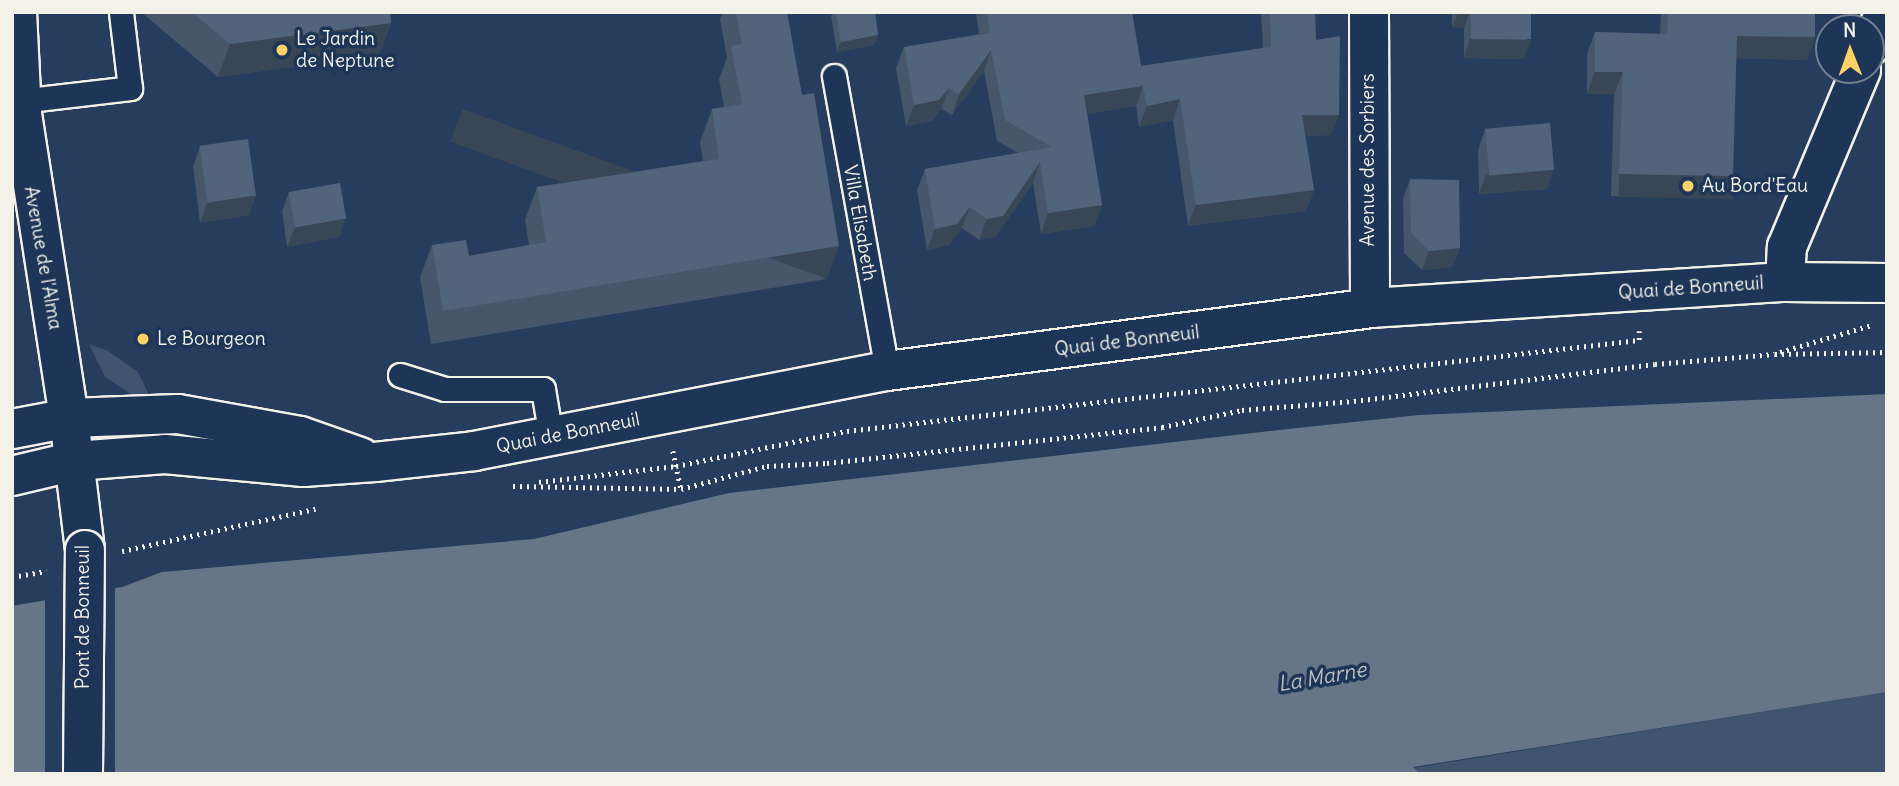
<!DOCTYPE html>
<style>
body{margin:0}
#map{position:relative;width:1899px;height:786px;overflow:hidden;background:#263d5d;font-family:Delius,sans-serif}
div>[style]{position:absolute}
.green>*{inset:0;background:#40546f}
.water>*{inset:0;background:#677588}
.pier>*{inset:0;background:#263d5d;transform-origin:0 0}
.path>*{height:4.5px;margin-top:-2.25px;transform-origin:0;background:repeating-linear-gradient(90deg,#f4f1e8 0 2px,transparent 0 7px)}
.roads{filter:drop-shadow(2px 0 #f4f1e8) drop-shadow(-2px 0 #f4f1e8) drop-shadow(0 2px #f4f1e8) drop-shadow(0 -2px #f4f1e8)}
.lane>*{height:23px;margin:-11.5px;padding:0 11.5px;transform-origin:11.5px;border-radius:11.5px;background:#1d3557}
.street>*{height:38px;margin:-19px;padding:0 19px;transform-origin:19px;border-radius:19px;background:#1d3557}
.secondary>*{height:38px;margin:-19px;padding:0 19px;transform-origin:19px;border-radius:19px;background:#1d3557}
.bridges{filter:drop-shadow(2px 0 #f4f1e8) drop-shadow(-2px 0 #f4f1e8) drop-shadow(0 2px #f4f1e8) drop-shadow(0 -2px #f4f1e8)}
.secondary-bridge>*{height:38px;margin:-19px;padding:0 19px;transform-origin:19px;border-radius:19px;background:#1d3557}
.wall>*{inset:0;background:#47566a}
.shaded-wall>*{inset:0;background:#394656;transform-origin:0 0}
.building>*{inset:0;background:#52647b;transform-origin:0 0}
.dots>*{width:19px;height:19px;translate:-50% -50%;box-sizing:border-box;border:4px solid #1d3557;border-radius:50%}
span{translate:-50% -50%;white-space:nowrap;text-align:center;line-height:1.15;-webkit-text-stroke:7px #1d3557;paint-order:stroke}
.poi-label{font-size:19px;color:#f4f1e8}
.left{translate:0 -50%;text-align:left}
.street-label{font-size:19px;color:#f4f1e8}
.water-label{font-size:21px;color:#bcbfc2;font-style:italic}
.frame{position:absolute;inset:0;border:14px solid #f4f1e8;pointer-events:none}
.north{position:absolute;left:1815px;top:14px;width:70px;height:70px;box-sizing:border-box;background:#1d3557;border:2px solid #738091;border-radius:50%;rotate:359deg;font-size:19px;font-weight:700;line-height:28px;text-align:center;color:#f4f1e8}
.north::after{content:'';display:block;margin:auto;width:24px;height:32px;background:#ffd166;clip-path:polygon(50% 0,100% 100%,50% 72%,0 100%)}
</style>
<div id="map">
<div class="green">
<i style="clip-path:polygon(89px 344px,108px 351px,138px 372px,150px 397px,131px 394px,105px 377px)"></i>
<i style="clip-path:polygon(1887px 692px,1887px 774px,1420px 774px,1413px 768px)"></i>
</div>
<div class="water">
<i style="clip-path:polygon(1887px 394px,1887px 692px,1413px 767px,1420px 774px,12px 774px,12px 606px,122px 587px,162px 572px,534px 539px,729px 493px,1279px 430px,1419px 415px)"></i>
</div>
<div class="pier">
<i style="left:115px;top:585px;width:189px;height:70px;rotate:90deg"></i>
</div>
<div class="path">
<i style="left:1780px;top:352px;width:96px;rotate:-16.4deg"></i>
<i style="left:673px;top:451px;width:39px;rotate:78deg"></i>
<i style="left:539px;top:482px;width:138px;rotate:-6.7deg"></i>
<i style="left:676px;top:466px;width:175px;rotate:-11.6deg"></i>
<i style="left:847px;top:431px;width:797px;rotate:-6.55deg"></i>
<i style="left:1639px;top:340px;width:9px;rotate:-90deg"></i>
<i style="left:513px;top:486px;width:168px;rotate:1deg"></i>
<i style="left:681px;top:489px;width:89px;rotate:-15deg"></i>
<i style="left:767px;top:466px;width:60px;rotate:-2.9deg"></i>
<i style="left:827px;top:463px;width:337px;rotate:-6.1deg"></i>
<i style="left:1162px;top:427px;width:82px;rotate:-12deg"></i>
<i style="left:1242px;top:410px;width:112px;rotate:-4.6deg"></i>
<i style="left:1354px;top:401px;width:303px;rotate:-7deg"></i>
<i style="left:1655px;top:364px;width:120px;rotate:-4.8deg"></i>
<i style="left:1775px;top:354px;width:112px;rotate:-1deg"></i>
<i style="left:122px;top:551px;width:198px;rotate:-12.3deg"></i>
<i style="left:12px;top:577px;width:35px;rotate:-10deg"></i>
</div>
<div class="roads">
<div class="lane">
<i style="left:834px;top:76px;width:300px;rotate:79.8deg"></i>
<i style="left:20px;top:101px;width:111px;rotate:-6.7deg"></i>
<i style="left:130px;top:88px;width:77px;rotate:-96.8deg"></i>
<i style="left:400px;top:375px;width:47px;rotate:17.3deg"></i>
<i style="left:445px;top:389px;width:98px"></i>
<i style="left:543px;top:389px;width:49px;rotate:80.5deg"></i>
</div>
<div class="street">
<i style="left:1369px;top:12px;width:296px;rotate:89.8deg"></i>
<i style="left:1871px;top:45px;width:36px;rotate:-67deg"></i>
<i style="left:1785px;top:282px;width:35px;rotate:-87deg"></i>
<i style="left:1787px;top:247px;width:192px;rotate:-67.3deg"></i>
<i style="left:69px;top:418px;width:109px;rotate:-2.1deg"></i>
<i style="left:178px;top:414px;width:124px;rotate:10.2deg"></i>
<i style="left:300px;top:436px;width:64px;rotate:19.3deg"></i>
<i style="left:75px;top:461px;width:90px;rotate:-4.4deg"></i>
<i style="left:165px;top:454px;width:139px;rotate:5.4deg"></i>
<i style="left:303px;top:467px;width:72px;rotate:-4deg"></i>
<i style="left:375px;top:462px;width:100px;rotate:-6.3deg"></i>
<i style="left:474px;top:451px;width:421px;rotate:-11deg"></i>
<i style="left:887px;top:371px;width:487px;rotate:-7.4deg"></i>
<i style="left:1370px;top:308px;width:416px;rotate:-3.6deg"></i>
<i style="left:1785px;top:282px;width:102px;rotate:0.6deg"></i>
</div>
<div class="secondary">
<i style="left:17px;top:12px;width:102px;rotate:87.2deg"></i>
<i style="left:22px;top:114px;width:308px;rotate:81.2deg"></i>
<i style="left:69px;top:418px;width:133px;rotate:83.1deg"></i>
<i style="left:12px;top:429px;width:58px;rotate:-10.9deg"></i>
<i style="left:12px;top:476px;width:65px;rotate:-13.4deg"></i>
</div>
</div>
<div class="bridges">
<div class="secondary-bridge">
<i style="left:83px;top:774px;width:224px;rotate:-89.5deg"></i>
</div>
</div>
<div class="wall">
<i style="clip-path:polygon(141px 12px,390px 12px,391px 23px,379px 55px,218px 77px)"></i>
<i style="clip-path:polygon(723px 12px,787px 12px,827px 279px,431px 344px,420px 277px,432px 245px,469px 256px,529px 245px,525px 220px,537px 187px,703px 161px,700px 142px,712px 109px,724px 107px,719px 79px,727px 58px,720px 19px)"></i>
<i style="clip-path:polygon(833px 12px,875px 12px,878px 35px,874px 45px,837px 52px,831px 16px)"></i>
<i style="clip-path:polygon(976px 12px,1132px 12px,1141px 66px,1263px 48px,1261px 12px,1315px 12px,1316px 40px,1331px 135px,1305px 136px,1314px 190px,1306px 211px,1188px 226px,1173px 120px,1139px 127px,1136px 106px,1087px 114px,1102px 205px,1094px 226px,1041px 234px,1033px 183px,995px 237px,979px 240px,962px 228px,949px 245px,927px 250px,917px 190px,925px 169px,1018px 153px,997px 141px,984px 71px,952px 115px,941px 109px,932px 121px,906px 126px,896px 68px,904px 47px,979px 34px)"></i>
<i style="clip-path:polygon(1452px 12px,1531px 12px,1524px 59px,1464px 58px,1464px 28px,1452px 27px)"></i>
<i style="clip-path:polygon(1661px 12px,1815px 12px,1807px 60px,1736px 58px,1725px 198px,1611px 196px,1614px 94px,1587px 94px,1587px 54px,1595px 32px,1660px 34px)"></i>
<i style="clip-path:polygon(1485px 130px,1547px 189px,1479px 194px,1478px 150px)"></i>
<i style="clip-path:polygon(200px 146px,256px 195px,249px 215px,200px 223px,193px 166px)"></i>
<i style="clip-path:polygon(1410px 179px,1460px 248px,1452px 267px,1422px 270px,1404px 253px,1403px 199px)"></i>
<i style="clip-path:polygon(289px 192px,346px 218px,339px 237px,287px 247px,282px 211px)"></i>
</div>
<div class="shaded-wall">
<i style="clip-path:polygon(1458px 12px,1470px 12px,1464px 28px,1452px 27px)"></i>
<i style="clip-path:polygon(391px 23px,379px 55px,218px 77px,230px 44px)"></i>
<i style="clip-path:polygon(878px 35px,874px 45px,837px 52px,841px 42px)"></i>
<i style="clip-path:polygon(1737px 36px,1815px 37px,1807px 60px,1729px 58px)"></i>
<i style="clip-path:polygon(1470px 39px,1531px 40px,1524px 59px,1464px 58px)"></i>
<i style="clip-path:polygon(991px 50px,984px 71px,952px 115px,959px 94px)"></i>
<i style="clip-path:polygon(1595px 72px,1623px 72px,1614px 94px,1587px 94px)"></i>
<i style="clip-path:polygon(1143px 86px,1136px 106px,1076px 116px,1084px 95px)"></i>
<i style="clip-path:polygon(949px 88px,941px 109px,932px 121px,906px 126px,914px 105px)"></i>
<i style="clip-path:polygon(1180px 99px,1173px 120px,1139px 127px,1147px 106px)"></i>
<i style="clip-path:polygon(1302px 115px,1339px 115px,1331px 135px,1294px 136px)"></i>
<i style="clip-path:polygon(1040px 162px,1033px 183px,995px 237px,979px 240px,987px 219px)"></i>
<i style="clip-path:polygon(1554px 170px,1547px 189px,1479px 194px,1486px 175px)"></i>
<i style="left:1619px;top:174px;width:114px;height:23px;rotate:1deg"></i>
<i style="clip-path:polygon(1314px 190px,1306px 211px,1188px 226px,1196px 205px)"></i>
<i style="clip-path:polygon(256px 195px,249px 215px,200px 223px,207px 203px)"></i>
<i style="clip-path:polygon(1102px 205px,1094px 226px,1041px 234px,1048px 213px)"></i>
<i style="clip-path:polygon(970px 207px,962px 228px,949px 245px,927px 250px,935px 229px)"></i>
<i style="clip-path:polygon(346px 218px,339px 237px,287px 247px,295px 227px)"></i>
<i style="left:839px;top:246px;width:35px;height:401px;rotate:110deg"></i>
<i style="clip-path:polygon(1460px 248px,1452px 267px,1422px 270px,1429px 251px)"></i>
</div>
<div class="building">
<i style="clip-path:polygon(192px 12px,390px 12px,391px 23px,230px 44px)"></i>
<i style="clip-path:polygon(736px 12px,787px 12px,802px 95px,814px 93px,839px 246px,443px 311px,432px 245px,466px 240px,469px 256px,546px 242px,537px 187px,719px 159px,712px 109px,742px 104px,731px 46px,742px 44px)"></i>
<i style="clip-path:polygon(836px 12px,875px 12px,878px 35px,841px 42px)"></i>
<i style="clip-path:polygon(987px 12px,1132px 12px,1141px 66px,1271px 47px,1270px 12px,1315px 12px,1316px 40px,1340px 36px,1339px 115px,1302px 115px,1314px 190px,1196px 205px,1180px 99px,1147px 106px,1143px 86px,1084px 95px,1102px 205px,1048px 213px,1040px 162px,1003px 216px,987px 219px,970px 207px,957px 224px,935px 229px,925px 169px,1052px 147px,1005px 120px,991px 50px,959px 94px,949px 88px,939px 100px,914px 105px,904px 47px,990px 33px)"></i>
<i style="left:1471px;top:12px;width:60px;height:27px"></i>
<i style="clip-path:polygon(1668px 12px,1815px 12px,1815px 37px,1737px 36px,1733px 176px,1619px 174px,1623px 72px,1595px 72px,1595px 32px,1667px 34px)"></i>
<i style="left:1550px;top:123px;width:47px;height:65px;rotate:85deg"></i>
<i style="left:248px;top:139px;width:57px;height:49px;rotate:82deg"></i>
<i style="clip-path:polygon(1410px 179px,1459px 180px,1460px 248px,1429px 251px,1411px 233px)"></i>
<i style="left:340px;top:183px;width:36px;height:52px;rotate:80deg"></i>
</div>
<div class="dots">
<i style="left:282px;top:50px;background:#ffd166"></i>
<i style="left:1688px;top:186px;background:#ffd166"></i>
<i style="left:143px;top:339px;background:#ffd166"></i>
</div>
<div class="poi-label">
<span class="left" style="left:296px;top:50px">Le Jardin<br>de Neptune</span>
<span class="left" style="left:1702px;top:186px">Au Bord'Eau</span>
<span class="left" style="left:157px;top:339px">Le Bourgeon</span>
</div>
<div class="street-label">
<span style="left:1368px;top:160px;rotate:-90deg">Avenue des Sorbiers</span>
<span style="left:860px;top:223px;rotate:80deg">Villa Elisabeth</span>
<span style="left:43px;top:258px;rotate:80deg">Avenue de l'Alma</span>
<span style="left:1691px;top:288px;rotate:-4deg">Quai de Bonneuil</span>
<span style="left:1127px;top:341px;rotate:-7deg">Quai de Bonneuil</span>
<span style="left:568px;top:433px;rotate:-11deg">Quai de Bonneuil</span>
<span style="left:83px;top:617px;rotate:-90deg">Pont de Bonneuil</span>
</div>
<div class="water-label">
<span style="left:1322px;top:677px;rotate:-10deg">La Marne</span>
</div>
<div class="frame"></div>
<div class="north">N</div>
</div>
